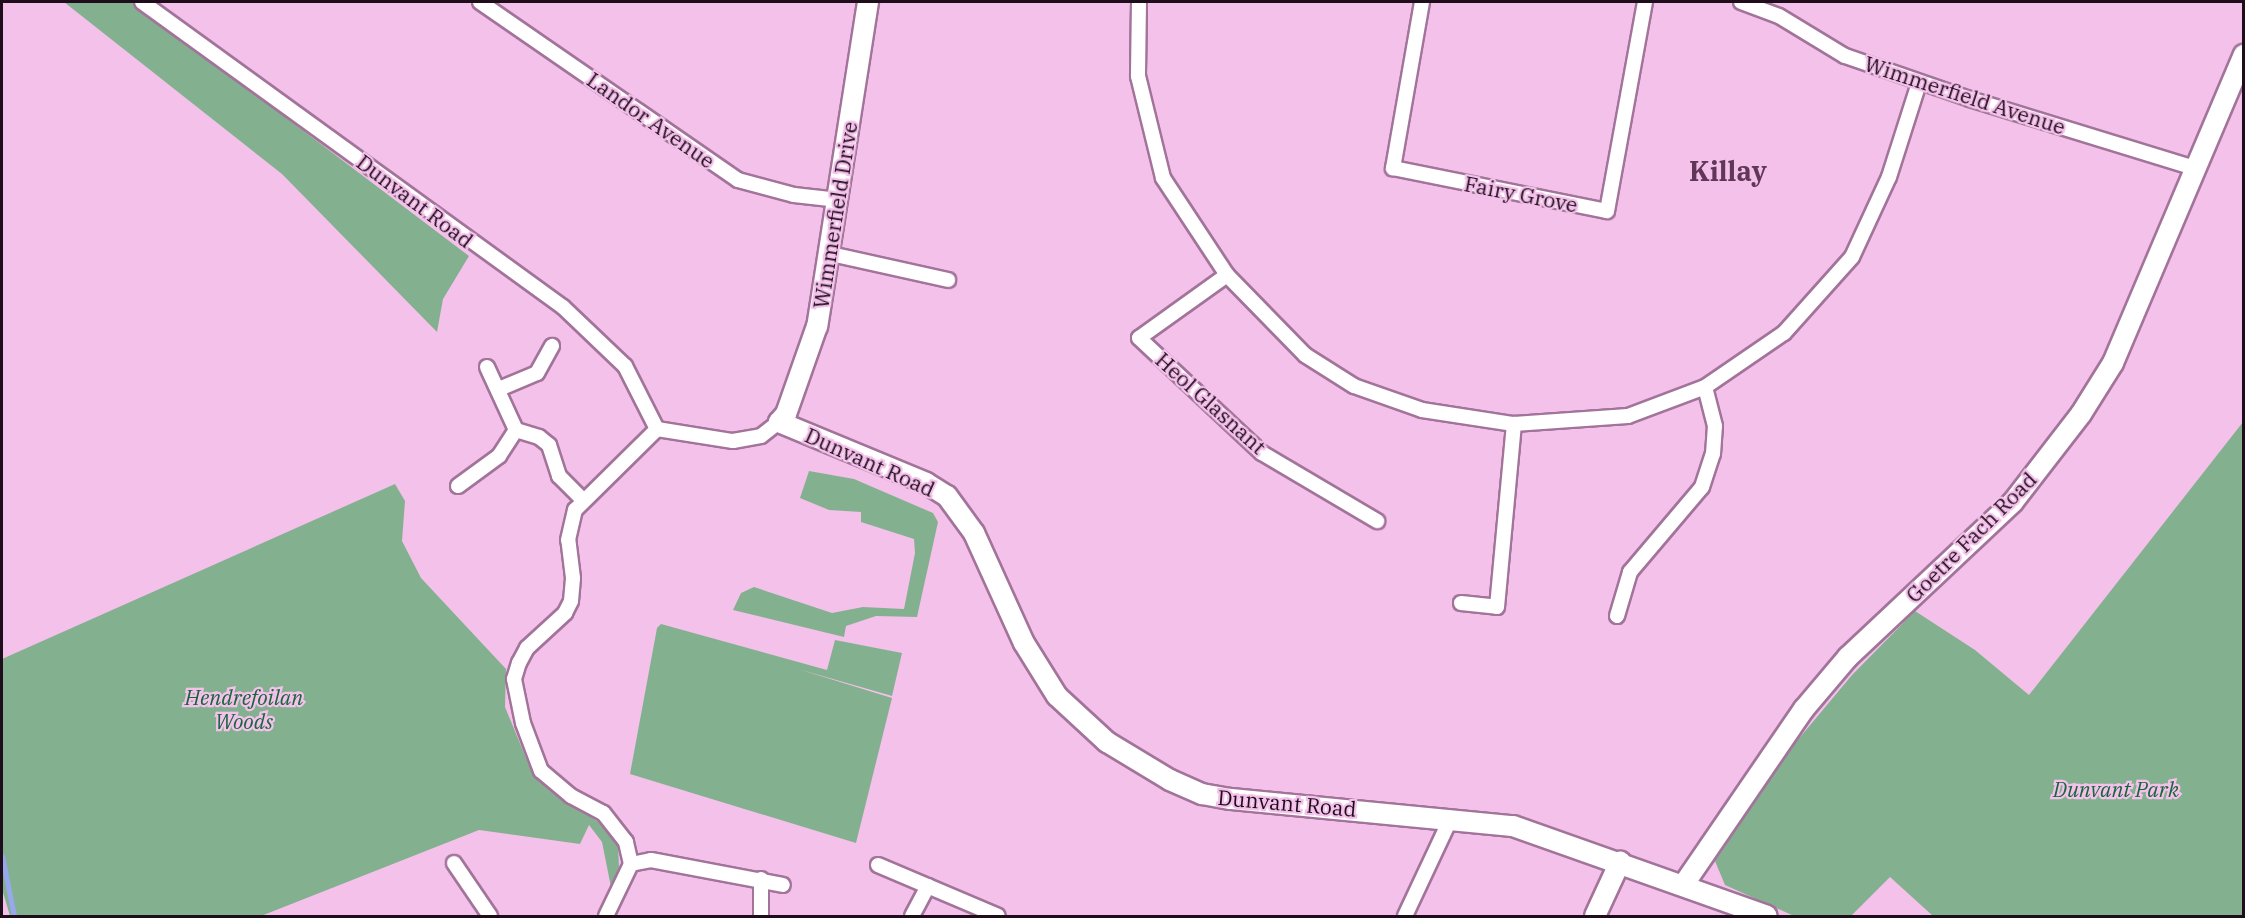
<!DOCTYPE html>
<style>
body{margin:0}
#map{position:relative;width:2245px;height:918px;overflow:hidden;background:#f4c1ea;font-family:"IBM Plex Serif",serif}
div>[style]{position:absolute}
.green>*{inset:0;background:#83b190}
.stream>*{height:5px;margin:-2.5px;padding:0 2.5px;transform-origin:2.5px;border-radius:2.5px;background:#97a8ee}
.roads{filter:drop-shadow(2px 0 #a2749a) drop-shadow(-2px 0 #a2749a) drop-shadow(0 2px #a2749a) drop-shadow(0 -2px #a2749a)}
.street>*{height:14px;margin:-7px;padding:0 7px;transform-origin:7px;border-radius:7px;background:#fff}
.secondary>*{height:20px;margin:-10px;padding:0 10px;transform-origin:10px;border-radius:10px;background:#fff}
span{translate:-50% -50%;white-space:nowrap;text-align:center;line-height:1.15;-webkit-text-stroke:4.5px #f4c1ea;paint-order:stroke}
.street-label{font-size:21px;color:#1f0d1c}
.park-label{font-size:21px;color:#156639;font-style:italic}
.district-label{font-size:27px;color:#603659;font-weight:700}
.frame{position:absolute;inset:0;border:3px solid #1f0d1c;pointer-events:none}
</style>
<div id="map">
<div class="green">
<i style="clip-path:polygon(64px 2px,133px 2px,469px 256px,443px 299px,437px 332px,282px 174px)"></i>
<i style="clip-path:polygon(2243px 422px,2243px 916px,1933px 916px,1890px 877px,1851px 916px,1794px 916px,1725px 885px,1715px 861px,1791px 748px,1852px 675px,1915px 611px,1975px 650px,2029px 695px)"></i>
<i style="clip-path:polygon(809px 471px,854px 479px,933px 513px,938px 522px,917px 617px,876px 616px,846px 626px,844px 637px,733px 610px,741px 593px,754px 587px,832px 613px,863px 607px,904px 609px,915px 553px,914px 539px,861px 522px,861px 512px,829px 510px,800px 498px)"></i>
<i style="clip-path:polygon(395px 484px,405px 501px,402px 541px,421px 578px,506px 669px,505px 707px,533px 775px,598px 822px,618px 844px,619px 867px,611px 887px,602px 842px,589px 825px,580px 844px,479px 830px,261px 916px,10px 916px,2px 889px,2px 659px)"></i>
<i style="clip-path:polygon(661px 624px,827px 670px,835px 640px,902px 653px,892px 696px,798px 669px,892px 698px,856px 843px,630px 774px,657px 628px)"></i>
</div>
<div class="stream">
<i style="left:2px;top:856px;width:61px;rotate:78.7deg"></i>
</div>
<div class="roads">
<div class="street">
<i style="left:142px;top:2px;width:520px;rotate:35.92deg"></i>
<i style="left:563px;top:307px;width:86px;rotate:43.6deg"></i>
<i style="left:625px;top:366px;width:71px;rotate:63.1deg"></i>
<i style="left:480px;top:2px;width:313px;rotate:34.6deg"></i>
<i style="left:738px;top:180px;width:58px;rotate:15deg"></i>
<i style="left:794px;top:195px;width:45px;rotate:6.3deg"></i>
<i style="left:1139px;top:2px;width:74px;rotate:90.8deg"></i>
<i style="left:1138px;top:76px;width:105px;rotate:76.2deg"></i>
<i style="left:1163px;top:178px;width:116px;rotate:56.6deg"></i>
<i style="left:1227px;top:275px;width:112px;rotate:45.7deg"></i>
<i style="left:1305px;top:355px;width:58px;rotate:32.3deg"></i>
<i style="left:1354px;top:386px;width:72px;rotate:19.4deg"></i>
<i style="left:1422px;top:410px;width:93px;rotate:8.7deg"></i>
<i style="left:1514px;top:424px;width:114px;rotate:-4deg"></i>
<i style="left:1628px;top:416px;width:82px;rotate:-20.6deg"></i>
<i style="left:1705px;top:387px;width:96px;rotate:-34.4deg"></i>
<i style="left:1784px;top:333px;width:102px;rotate:-48.2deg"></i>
<i style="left:1852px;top:257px;width:88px;rotate:-65.2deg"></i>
<i style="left:1889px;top:177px;width:99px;rotate:-72.3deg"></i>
<i style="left:1422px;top:2px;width:169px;rotate:99.9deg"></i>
<i style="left:1393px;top:168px;width:218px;rotate:11.4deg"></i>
<i style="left:1607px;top:211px;width:212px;rotate:-79.7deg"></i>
<i style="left:1741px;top:2px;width:40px;rotate:20.2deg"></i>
<i style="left:1779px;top:16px;width:77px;rotate:31.2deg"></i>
<i style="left:1845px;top:56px;width:132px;rotate:19deg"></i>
<i style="left:1970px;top:99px;width:238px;rotate:17.1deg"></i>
<i style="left:831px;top:254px;width:120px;rotate:12.5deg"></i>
<i style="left:1227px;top:275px;width:108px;rotate:144.4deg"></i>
<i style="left:1139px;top:338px;width:168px;rotate:43.1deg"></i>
<i style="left:1262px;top:453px;width:134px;rotate:30.6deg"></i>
<i style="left:487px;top:367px;width:69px;rotate:65.3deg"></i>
<i style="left:499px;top:389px;width:41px;rotate:-22.8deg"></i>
<i style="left:537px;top:373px;width:31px;rotate:-61deg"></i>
<i style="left:458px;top:486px;width:51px;rotate:-36.2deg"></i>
<i style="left:499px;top:456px;width:31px;rotate:-57deg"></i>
<i style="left:516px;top:430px;width:24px;rotate:17deg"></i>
<i style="left:539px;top:437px;width:13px;rotate:39deg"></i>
<i style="left:549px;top:445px;width:33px;rotate:72deg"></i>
<i style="left:559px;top:476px;width:33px;rotate:45deg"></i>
<i style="left:1461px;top:603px;width:36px;rotate:6deg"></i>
<i style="left:1497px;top:607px;width:184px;rotate:-84.7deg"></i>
<i style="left:1617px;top:616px;width:46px;rotate:-73.5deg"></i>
<i style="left:1630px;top:572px;width:111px;rotate:-49.7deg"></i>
<i style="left:1702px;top:487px;width:35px;rotate:-72deg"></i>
<i style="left:1713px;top:454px;width:28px;rotate:-86deg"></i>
<i style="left:1715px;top:426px;width:40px;rotate:-104.4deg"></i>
<i style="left:454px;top:863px;width:64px;rotate:55.8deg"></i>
<i style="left:631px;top:864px;width:20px;rotate:-11deg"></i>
<i style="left:651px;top:860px;width:134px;rotate:10.7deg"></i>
<i style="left:878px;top:865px;width:130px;rotate:23deg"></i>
<i style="left:606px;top:916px;width:58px;rotate:-64.3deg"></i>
<i style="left:631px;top:864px;width:23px;rotate:-103deg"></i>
<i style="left:626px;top:842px;width:37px;rotate:-128deg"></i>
<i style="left:603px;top:813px;width:36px;rotate:-152deg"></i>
<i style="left:571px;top:796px;width:39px;rotate:-140deg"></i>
<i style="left:541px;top:771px;width:51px;rotate:-110.6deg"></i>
<i style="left:523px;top:723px;width:45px;rotate:-101.6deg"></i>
<i style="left:514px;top:679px;width:17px;rotate:-73deg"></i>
<i style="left:519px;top:663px;width:17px;rotate:-62deg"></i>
<i style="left:527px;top:648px;width:52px;rotate:-42.6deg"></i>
<i style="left:565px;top:613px;width:13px;rotate:-63deg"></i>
<i style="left:571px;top:601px;width:23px;rotate:-85deg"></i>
<i style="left:573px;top:578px;width:38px;rotate:-97deg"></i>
<i style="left:568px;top:540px;width:31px;rotate:-77deg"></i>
<i style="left:575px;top:510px;width:115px;rotate:-44.6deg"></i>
<i style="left:657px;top:429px;width:77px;rotate:9deg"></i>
<i style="left:733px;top:441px;width:28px;rotate:-10deg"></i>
<i style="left:761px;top:436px;width:23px;rotate:-38deg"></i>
<i style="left:761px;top:916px;width:37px;rotate:-90deg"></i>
<i style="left:912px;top:916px;width:34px;rotate:-62deg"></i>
<i style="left:1405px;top:916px;width:108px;rotate:-64.9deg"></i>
</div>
<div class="secondary">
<i style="left:868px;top:2px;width:328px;rotate:98.9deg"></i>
<i style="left:817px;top:326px;width:93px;rotate:109.4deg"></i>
<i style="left:786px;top:414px;width:11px;rotate:131deg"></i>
<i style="left:779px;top:422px;width:159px;rotate:22.5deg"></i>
<i style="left:926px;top:483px;width:25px;rotate:32deg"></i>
<i style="left:947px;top:496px;width:46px;rotate:53.9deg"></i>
<i style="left:974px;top:533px;width:121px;rotate:65.6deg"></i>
<i style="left:1024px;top:643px;width:62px;rotate:58.1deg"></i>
<i style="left:1057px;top:696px;width:68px;rotate:42.6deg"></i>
<i style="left:1107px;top:742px;width:74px;rotate:31.1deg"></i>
<i style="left:1170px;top:780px;width:35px;rotate:24deg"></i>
<i style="left:1202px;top:794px;width:29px;rotate:10deg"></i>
<i style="left:1231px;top:799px;width:283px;rotate:5.5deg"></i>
<i style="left:1513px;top:826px;width:269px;rotate:19.5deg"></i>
<i style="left:1684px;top:884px;width:212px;rotate:-55.6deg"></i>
<i style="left:1804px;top:709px;width:68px;rotate:-49.8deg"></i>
<i style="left:1848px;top:657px;width:226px;rotate:-43.2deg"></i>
<i style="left:2013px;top:502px;width:111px;rotate:-52.3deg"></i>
<i style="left:2081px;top:414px;width:60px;rotate:-57.9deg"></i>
<i style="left:2113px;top:363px;width:335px;rotate:-67deg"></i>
<i style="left:1595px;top:916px;width:60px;rotate:-65.2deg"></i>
</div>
</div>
<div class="street-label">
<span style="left:1965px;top:95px;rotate:18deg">Wimmerfield Avenue</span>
<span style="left:651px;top:120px;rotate:35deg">Landor Avenue</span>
<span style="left:1521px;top:194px;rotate:11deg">Fairy Grove</span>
<span style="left:415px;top:201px;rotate:37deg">Dunvant Road</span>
<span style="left:835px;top:215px;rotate:-81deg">Wimmerfield Drive</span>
<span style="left:1211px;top:403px;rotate:42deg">Heol Glasnant</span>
<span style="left:870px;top:462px;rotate:24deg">Dunvant Road</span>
<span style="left:1971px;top:537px;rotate:-45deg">Goetre Fach Road</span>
<span style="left:1287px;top:803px;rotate:5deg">Dunvant Road</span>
</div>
<div class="park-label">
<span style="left:244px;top:709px">Hendrefoilan<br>Woods</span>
<span style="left:2116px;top:789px">Dunvant Park</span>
</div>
<div class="district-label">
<span style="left:1728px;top:171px">Killay</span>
</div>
<div class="frame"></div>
</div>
